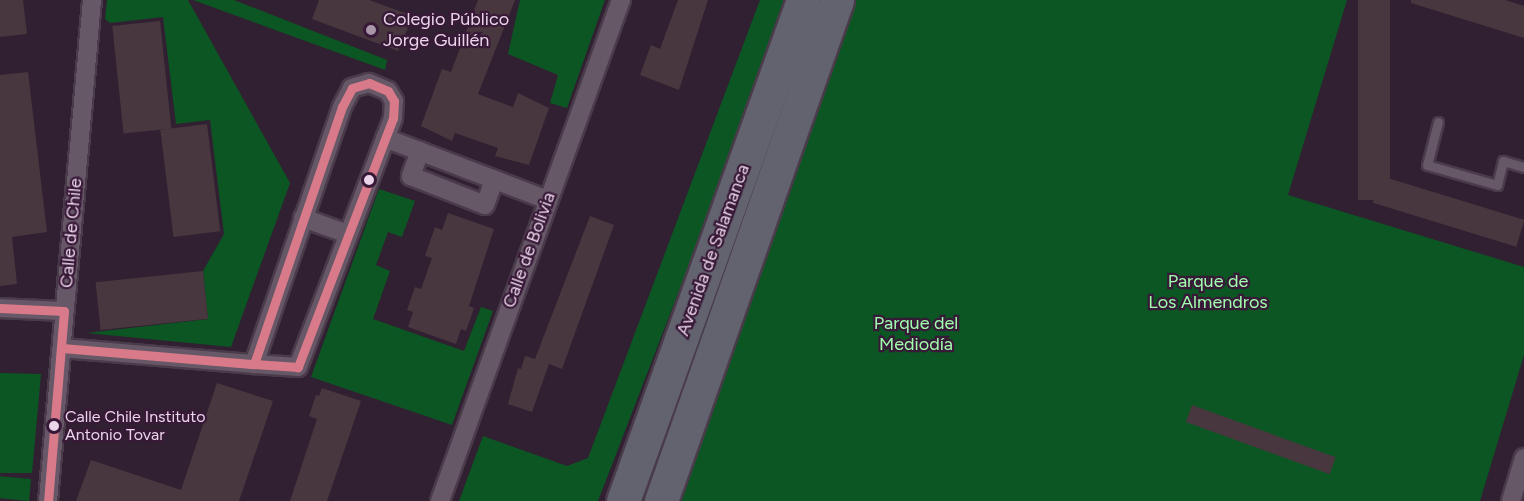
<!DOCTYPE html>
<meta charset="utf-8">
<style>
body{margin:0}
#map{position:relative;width:1524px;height:501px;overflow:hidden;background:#312031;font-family:Figtree,sans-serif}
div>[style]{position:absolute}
.green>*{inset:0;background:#0b5623;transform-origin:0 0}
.building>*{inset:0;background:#48373e;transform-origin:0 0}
.roads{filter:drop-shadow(2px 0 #4a3b4a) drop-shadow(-2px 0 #4a3b4a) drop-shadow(0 2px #4a3b4a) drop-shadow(0 -2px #4a3b4a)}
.lane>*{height:9px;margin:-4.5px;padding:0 4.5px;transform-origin:4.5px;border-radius:4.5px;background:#675867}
.street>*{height:18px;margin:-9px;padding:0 9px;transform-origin:9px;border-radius:9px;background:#675867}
.highway>*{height:33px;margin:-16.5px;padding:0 16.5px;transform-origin:16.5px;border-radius:16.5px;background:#63636f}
.bus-1>*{height:9px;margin:-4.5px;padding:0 4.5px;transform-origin:4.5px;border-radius:4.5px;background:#d87a89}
.dots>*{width:16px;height:16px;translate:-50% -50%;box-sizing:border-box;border:3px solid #381938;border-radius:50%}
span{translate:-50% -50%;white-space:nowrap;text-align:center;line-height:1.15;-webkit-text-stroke:4.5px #381938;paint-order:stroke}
.bus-label{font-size:16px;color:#ead5e9}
.left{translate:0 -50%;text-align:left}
.poi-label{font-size:18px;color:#ead5e9}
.street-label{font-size:18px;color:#ead5e9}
.park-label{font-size:18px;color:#a1fead}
</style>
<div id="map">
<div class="green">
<i style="clip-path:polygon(107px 0,188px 0,290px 183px,231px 347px,87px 333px,208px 319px,203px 271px,224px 234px,210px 120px,176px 124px,163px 17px,110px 23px,105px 19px)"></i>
<i style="clip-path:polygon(193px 0,234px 0,387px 60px,385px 70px)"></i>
<i style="clip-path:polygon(520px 0,605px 0,567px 108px,550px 103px,558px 75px,508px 54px)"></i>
<i style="clip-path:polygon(760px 0,791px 0,598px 501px,459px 501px,483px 436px,567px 466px,588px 458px)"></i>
<i style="clip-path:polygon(856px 0,1347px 0,1288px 195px,1524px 267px,1524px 355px,1480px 501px,679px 501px)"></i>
<i style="clip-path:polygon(379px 189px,415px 201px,402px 237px,388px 232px,376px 265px,390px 271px,373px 319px,464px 351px,481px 307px,493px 311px,452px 425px,311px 377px)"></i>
<i style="clip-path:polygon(0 373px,41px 374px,32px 473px,0 473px)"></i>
<i style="left:31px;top:479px;width:22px;height:31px;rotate:95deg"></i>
</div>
<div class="building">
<i style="clip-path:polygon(0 0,23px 0,27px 34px,0 37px)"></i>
<i style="clip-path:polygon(319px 0,369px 0,413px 16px,398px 51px,312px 19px)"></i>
<i style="clip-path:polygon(478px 0,515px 0,478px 94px,513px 107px,518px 93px,549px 108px,529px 165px,495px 156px,498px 148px,455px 133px,452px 141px,421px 126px,442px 69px,451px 72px)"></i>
<i style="clip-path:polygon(678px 0,708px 0,679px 90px,640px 75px,651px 45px,660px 49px)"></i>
<i style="left:1358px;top:0;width:32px;height:200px"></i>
<i style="clip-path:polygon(1411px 0,1505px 0,1524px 6px,1524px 38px,1411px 3px)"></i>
<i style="left:160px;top:21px;width:108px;height:48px;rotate:84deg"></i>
<i style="clip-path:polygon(28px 72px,47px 232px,12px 237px,17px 284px,0 286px,0 75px)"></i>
<i style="left:207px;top:124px;width:108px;height:47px;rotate:83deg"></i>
<i style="left:1381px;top:176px;width:150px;height:28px;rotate:17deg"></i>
<i style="clip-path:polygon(448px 213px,494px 229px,469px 306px,474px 308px,466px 331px,461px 329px,456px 344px,408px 327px,413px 312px,407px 310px,415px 287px,421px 289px,432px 258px,425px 256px,435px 227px,442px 230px)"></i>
<i style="clip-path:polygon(590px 216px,614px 225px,562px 369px,549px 364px,532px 412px,508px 404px,518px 368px,521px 369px,525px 356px,535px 359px)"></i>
<i style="left:203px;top:271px;width:48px;height:108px;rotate:84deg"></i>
<i style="clip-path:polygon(217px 383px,273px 401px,239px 501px,76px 501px,91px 460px,181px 490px)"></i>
<i style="clip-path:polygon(322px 388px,361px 401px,327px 501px,290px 501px,317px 419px,309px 416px,316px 395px,319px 396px)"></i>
<i style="left:1192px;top:405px;width:153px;height:18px;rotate:20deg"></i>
</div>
<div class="roads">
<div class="lane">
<i style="left:1438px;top:122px;width:44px;rotate:104.3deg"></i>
<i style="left:1427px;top:165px;width:73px;rotate:15.9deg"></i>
<i style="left:1497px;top:185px;width:25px;rotate:-76deg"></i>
<i style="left:1503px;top:161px;width:22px;rotate:16deg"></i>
</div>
<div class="street">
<i style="left:385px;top:138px;width:173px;rotate:20.9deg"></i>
<i style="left:420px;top:151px;width:27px;rotate:110deg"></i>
<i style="left:411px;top:176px;width:79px;rotate:21.4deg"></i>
<i style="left:485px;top:205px;width:27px;rotate:-70deg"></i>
<i style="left:303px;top:218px;width:48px;rotate:19.6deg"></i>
<i style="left:0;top:308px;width:64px;rotate:2.7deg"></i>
<i style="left:62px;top:348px;width:193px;rotate:4.8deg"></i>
<i style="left:254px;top:364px;width:44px;rotate:3.9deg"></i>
<i style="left:298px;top:367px;width:267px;rotate:-69.1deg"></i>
<i style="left:393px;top:118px;width:17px;rotate:-87deg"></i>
<i style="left:394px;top:101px;width:12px;rotate:-121deg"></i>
<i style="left:388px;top:91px;width:21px;rotate:-157deg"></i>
<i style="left:369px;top:83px;width:18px;rotate:164deg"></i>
<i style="left:352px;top:88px;width:21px;rotate:118deg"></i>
<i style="left:342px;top:107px;width:272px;rotate:108.9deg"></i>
<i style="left:48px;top:501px;width:503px;rotate:-84.98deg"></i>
<i style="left:440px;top:501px;width:533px;rotate:-70.14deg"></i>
<i style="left:1511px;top:501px;width:45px;rotate:-73.2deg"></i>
</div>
<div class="highway">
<i style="left:623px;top:501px;width:532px;rotate:-70.24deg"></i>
<i style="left:661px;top:501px;width:531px;rotate:-70.64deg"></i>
</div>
</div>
<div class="bus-1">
<i style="left:369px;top:83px;width:21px;rotate:23deg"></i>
<i style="left:388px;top:91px;width:12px;rotate:59deg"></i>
<i style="left:394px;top:101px;width:17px;rotate:93deg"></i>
<i style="left:393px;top:118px;width:267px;rotate:110.9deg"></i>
<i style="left:298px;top:367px;width:44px;rotate:-176.1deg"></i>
<i style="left:254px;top:364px;width:272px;rotate:-71.1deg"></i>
<i style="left:342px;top:107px;width:21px;rotate:-62deg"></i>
<i style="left:352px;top:88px;width:18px;rotate:-16deg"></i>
<i style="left:0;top:308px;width:64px;rotate:2.7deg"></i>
<i style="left:64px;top:311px;width:191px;rotate:94.8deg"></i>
<i style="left:62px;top:348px;width:193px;rotate:4.8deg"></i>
</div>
<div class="dots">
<i style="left:371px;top:30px;background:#a996a9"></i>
<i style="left:369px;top:180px;background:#ead5e9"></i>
<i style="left:54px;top:426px;background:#ead5e9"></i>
</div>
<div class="bus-label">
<span class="left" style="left:65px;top:426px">Calle Chile Instituto<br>Antonio Tovar</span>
</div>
<div class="poi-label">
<span class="left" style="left:383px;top:30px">Colegio Público<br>Jorge Guillén</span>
</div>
<div class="street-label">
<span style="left:71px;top:233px;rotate:-85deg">Calle de Chile</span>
<span style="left:529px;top:250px;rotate:-70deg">Calle de Bolivia</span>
<span style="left:713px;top:250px;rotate:-70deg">Avenida de Salamanca</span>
</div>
<div class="park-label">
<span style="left:1208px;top:292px">Parque de<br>Los Almendros</span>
<span style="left:916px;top:334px">Parque del<br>Mediodía</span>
</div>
</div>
